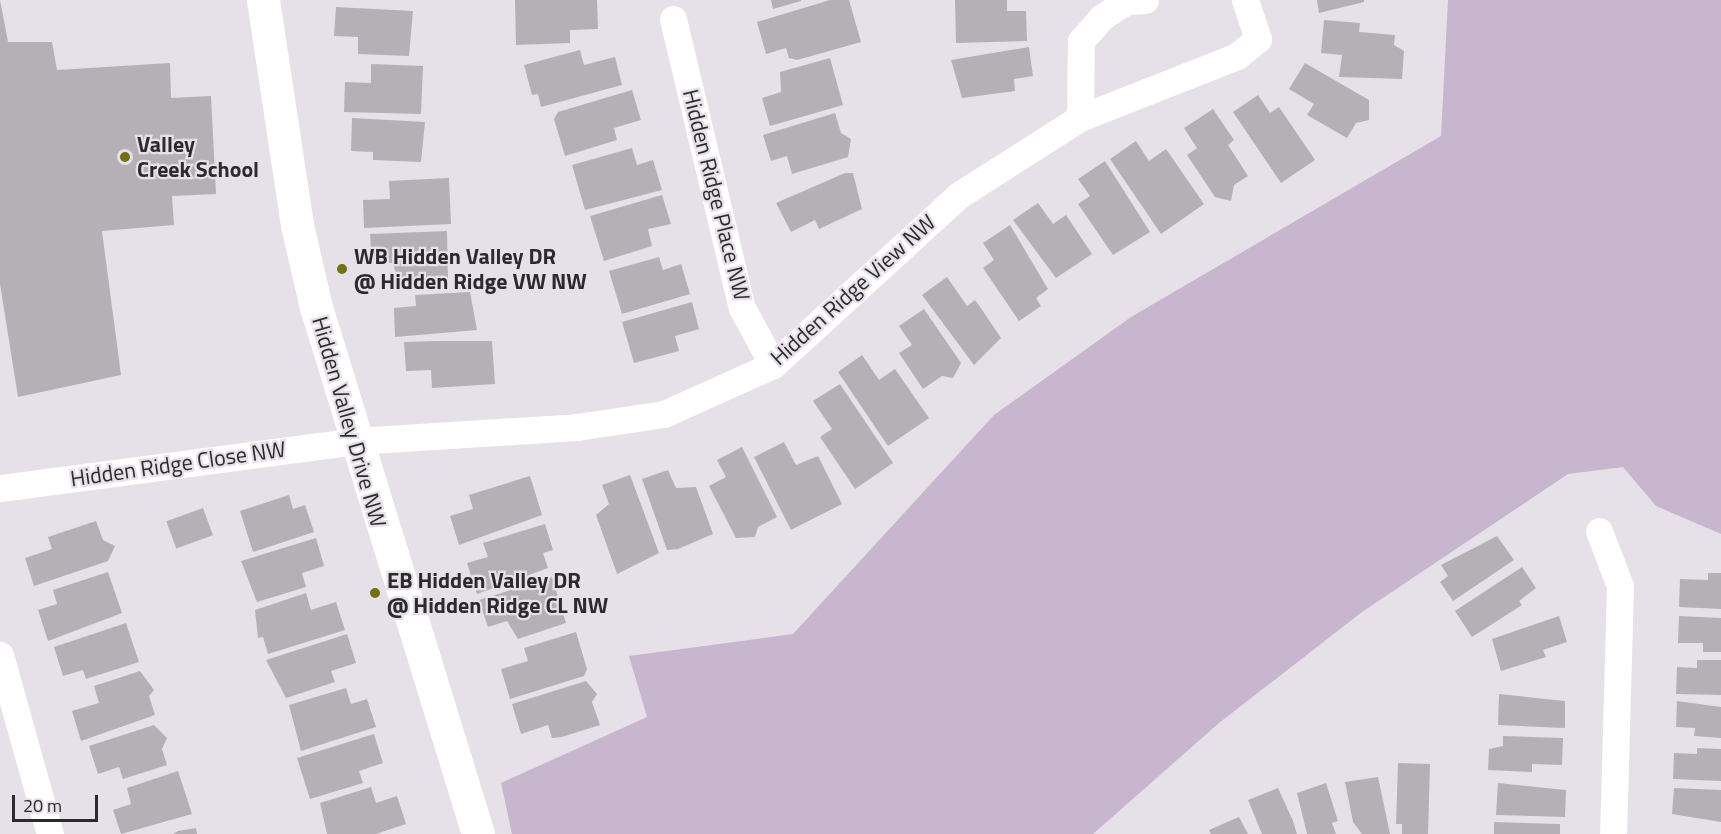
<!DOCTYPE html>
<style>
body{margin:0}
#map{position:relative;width:1721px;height:834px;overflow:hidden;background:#e6e1e8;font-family:"Titillium Web",sans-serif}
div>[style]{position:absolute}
.green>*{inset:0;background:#c7b6cd}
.building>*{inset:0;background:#b5b0b6;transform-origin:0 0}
.minor>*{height:27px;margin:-13.5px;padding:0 13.5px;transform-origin:13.5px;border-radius:13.5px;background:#fff}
.tertiary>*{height:33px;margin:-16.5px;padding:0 16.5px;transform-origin:16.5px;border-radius:16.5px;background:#fff}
.dots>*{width:16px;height:16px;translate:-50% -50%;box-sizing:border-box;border:3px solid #e6e1e8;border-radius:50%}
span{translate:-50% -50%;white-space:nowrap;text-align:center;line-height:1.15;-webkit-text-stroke:4.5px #e6e1e8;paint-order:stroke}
.poi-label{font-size:22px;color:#2c2a2d;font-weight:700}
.left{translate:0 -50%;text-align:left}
.street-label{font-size:22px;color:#2c2a2d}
.scale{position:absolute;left:12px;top:795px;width:86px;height:27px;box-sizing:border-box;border:3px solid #2c2a2d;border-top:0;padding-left:8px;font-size:18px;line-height:21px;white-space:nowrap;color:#2c2a2d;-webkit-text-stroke:4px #e6e1e8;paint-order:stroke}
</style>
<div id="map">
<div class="green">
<i style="clip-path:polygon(1448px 0,1721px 0,1721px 534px,1656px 506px,1623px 467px,1568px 474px,1362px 612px,1219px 723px,1093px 834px,512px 834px,501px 783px,647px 717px,629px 656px,793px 634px,994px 415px,1131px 317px,1441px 136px)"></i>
</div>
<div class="building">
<i style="clip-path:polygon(0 0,8px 42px,52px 42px,57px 70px,170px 63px,171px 98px,211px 96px,216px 194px,172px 196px,174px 225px,102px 231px,121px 375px,18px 397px,0 284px)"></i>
<i style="clip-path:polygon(515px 0,597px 0,598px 29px,570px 30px,570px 43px,516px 45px)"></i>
<i style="clip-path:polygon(771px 0,801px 0,801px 1px,773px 9px)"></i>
<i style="clip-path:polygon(830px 0,849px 0,861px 42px,797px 60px,789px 58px,786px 48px,766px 54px,757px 22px)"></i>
<i style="clip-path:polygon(955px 0,1007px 0,1007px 11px,1026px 11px,1027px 41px,956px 43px)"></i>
<i style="clip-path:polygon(1317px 0,1364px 0,1364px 2px,1319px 13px)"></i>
<i style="clip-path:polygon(336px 7px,413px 11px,409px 56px,358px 54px,358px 37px,334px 36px)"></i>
<i style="clip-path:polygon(1324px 20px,1360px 23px,1359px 32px,1395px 35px,1394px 45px,1404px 51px,1402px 79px,1339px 77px,1342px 55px,1321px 53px)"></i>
<i style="clip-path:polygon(1029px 47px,1033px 76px,1014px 79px,1015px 91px,962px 98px,951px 60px)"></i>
<i style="clip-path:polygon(580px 50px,584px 65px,615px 57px,622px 85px,541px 107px,538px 94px,532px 95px,524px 65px)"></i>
<i style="clip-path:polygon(830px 58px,843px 105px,770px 126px,762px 98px,781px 92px,780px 72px)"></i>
<i style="clip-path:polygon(1305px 63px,1369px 100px,1369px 120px,1356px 123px,1347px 138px,1307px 115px,1314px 104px,1289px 89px)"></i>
<i style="clip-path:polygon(371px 64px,423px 66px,421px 114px,344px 112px,345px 82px,371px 83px)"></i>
<i style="clip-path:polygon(632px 90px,641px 120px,614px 128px,617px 140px,565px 156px,554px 119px,558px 112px)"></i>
<i style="clip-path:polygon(1258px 95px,1270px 113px,1279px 107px,1315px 160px,1281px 183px,1233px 112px)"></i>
<i style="clip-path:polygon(1213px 109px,1234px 140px,1228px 145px,1248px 176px,1234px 185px,1231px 201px,1215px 197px,1187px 155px,1197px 148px,1184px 128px)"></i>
<i style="clip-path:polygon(835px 113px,841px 133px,851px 139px,848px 157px,792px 174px,787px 156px,771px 161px,763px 135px)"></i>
<i style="clip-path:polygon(352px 118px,425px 122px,421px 162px,373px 160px,373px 152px,351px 151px)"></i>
<i style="clip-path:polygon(1136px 141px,1149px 161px,1166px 149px,1204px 204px,1161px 234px,1110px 159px)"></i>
<i style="clip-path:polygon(632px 148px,637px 165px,653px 160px,662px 190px,585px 210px,572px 165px)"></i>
<i style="clip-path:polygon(1105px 161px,1150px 232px,1113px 255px,1078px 204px,1090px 196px,1078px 179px)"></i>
<i style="clip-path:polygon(845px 173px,853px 173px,862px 209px,819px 229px,815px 220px,791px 232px,776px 203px)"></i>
<i style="clip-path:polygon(449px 178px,451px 224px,364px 228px,363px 200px,390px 199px,389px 181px)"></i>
<i style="clip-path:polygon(662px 195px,671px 224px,648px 229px,652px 246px,604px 261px,590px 216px)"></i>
<i style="clip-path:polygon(1038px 203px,1053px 224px,1066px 215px,1092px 254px,1056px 278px,1013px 220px)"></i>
<i style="clip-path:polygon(1010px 225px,1048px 289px,1036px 298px,1041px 306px,1019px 321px,983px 268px,994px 260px,983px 243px)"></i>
<i style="clip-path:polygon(447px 231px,448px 279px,398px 281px,393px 263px,372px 263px,370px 234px)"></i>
<i style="clip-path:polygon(659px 257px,663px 270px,681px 264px,690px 294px,622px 314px,609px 271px)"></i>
<i style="clip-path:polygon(947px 277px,967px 306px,975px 300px,978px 304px,1001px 338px,974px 365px,922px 295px)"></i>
<i style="clip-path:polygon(470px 292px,477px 330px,395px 337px,394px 308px,416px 306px,415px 295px)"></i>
<i style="clip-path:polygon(692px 302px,699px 329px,675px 336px,679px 351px,634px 363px,622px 322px)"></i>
<i style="clip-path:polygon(924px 309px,961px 363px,953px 378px,942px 376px,923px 389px,899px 353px,912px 345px,899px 326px)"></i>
<i style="clip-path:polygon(437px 341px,492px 341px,495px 384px,432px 388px,431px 370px,406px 371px,404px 342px)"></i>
<i style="clip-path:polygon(862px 355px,879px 380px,895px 369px,929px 418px,888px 446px,838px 372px)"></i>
<i style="clip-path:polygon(840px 384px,893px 463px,855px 489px,820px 437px,832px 429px,813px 401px)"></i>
<i style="clip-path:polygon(784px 442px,796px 465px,818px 456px,842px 504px,791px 530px,754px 457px)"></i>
<i style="clip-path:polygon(742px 447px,777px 517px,758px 527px,755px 537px,736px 538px,709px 486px,726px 477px,717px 460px)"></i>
<i style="clip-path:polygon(668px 470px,676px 488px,696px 487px,713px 534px,678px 549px,667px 550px,642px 479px)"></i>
<i style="clip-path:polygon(630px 475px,659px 553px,617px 574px,596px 515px,609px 504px,602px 485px)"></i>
<i style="clip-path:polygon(530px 476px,542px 515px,459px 545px,450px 516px,473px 509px,469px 495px)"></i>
<i style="clip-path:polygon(289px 495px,293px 509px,305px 505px,314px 532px,253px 552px,240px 511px)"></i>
<i style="left:203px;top:508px;width:29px;height:39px;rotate:70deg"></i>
<i style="clip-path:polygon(96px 521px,103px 540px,115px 546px,108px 561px,34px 586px,25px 558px,52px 549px,48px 537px)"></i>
<i style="clip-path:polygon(545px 524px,553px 550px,543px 553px,548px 568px,477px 594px,467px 563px,488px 557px,483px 543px)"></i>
<i style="clip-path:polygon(1497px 536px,1514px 560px,1453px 601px,1440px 582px,1448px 576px,1441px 565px)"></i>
<i style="clip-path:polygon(316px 538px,324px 566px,302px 573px,306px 587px,257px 602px,241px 561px)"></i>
<i style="clip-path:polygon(1522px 567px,1536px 588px,1519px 601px,1522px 605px,1472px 637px,1455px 611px)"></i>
<i style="clip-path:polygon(108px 572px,122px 613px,48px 641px,38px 610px,57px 604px,53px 590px)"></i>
<i style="clip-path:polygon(1708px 573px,1721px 573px,1721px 609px,1679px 607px,1680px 579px,1708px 580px)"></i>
<i style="clip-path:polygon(552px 577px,566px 623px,518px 639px,507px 621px,488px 627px,479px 600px)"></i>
<i style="clip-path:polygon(306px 593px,311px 610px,336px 602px,345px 630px,268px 654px,263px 637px,258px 638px,255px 610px)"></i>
<i style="clip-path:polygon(1559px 616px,1567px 642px,1543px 650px,1546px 657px,1501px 671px,1492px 639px)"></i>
<i style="clip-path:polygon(1679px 616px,1721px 618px,1721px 652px,1703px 652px,1703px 643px,1678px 643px)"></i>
<i style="clip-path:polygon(126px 623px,139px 662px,86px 679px,83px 670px,63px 676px,54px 647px)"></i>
<i style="clip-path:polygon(576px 632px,587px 669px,584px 676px,510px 699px,501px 669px,528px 661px,524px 648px)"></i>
<i style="clip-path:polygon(347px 634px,356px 663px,331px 671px,335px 682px,286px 698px,266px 660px)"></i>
<i style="clip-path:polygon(1697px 660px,1721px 660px,1721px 695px,1676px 694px,1677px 667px,1697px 668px)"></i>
<i style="clip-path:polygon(140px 671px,154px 690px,149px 696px,155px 715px,81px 741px,72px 711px,99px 703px,94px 686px)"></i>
<i style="clip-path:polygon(586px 681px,597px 694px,592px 702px,600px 725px,562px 737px,552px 738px,548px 725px,521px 734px,512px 704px)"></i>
<i style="clip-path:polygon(346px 688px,351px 704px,367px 699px,376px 727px,301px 751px,289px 705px)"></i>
<i style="clip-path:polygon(1499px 694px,1565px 701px,1565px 728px,1498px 725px)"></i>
<i style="clip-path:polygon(1677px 701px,1721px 707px,1721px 738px,1694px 736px,1695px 728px,1676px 727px)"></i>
<i style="clip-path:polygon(154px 725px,167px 738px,162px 749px,167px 765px,123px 779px,119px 767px,98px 774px,89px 746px)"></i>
<i style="clip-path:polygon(374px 734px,383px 763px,359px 771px,363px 783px,310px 799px,297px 758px)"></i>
<i style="clip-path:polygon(1503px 736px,1563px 738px,1562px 765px,1532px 764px,1532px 772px,1488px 770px,1489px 749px,1503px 746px)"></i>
<i style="clip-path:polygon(1697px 748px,1721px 749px,1721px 781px,1673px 779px,1674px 753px,1697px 754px)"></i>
<i style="clip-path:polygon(1398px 763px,1430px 764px,1428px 834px,1402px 834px,1402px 824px,1396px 824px)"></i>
<i style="clip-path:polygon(178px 771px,192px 814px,121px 834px,113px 810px,131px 804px,127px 788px)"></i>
<i style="clip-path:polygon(1378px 777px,1390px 834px,1362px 834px,1353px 822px,1345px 782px)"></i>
<i style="clip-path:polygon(1326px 783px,1338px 821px,1332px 823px,1336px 834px,1307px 834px,1297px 793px)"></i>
<i style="clip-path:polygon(1498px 783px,1566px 790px,1565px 817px,1496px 815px)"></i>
<i style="clip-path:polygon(371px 787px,376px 803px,397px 796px,406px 824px,376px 834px,327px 834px,320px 803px)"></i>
<i style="clip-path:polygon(1278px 788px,1293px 821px,1297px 834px,1262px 834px,1248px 800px)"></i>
<i style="clip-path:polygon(1674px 788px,1721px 790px,1721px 822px,1672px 814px)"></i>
<i style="clip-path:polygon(1239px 817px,1248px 834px,1211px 834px,1209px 830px)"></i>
<i style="clip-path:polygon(1494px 822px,1560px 824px,1560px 834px,1494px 834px)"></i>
<i style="clip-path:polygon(196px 828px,197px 834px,173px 834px,178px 831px)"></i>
</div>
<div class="minor">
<i style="left:673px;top:19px;width:297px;rotate:76.6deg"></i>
<i style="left:742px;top:308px;width:65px;rotate:61.5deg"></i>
<i style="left:1080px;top:118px;width:77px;rotate:-89.3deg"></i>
<i style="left:1081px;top:41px;width:32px;rotate:-49deg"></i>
<i style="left:1102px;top:17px;width:30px;rotate:-33deg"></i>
<i style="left:1127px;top:1px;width:18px;rotate:-3deg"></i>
<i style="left:0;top:488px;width:359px;rotate:-7.5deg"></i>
<i style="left:356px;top:441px;width:221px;rotate:-3.6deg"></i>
<i style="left:577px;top:427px;width:88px;rotate:-8.5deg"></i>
<i style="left:664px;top:414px;width:120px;rotate:-24.2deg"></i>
<i style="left:773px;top:365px;width:252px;rotate:-42.4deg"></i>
<i style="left:959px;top:195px;width:143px;rotate:-32.5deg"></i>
<i style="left:1080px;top:118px;width:169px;rotate:-21.5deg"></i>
<i style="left:1237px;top:56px;width:27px;rotate:-39deg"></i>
<i style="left:1258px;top:39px;width:41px;rotate:-108.4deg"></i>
<i style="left:1599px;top:531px;width:59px;rotate:69.1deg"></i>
<i style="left:1620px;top:586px;width:248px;rotate:91.6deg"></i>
<i style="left:0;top:655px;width:186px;rotate:74.4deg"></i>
</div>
<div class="tertiary">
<i style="left:263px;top:0;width:228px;rotate:81.4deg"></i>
<i style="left:297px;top:225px;width:84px;rotate:77deg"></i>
<i style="left:316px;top:307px;width:551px;rotate:72.91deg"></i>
</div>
<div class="dots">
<i style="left:125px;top:157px;background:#737012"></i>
<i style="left:342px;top:269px;background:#737012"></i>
<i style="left:375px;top:593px;background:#737012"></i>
</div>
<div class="poi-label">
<span class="left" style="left:137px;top:157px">Valley<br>Creek School</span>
<span class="left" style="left:354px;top:269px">WB Hidden Valley DR<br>@ Hidden Ridge VW NW</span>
<span class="left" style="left:387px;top:593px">EB Hidden Valley DR<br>@ Hidden Ridge CL NW</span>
</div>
<div class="street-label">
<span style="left:716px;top:195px;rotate:76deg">Hidden Ridge Place NW</span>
<span style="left:853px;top:290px;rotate:-42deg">Hidden Ridge View NW</span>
<span style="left:349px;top:422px;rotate:74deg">Hidden Valley Drive NW</span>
<span style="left:178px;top:464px;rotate:-8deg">Hidden Ridge Close NW</span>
</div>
<div class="scale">20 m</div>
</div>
